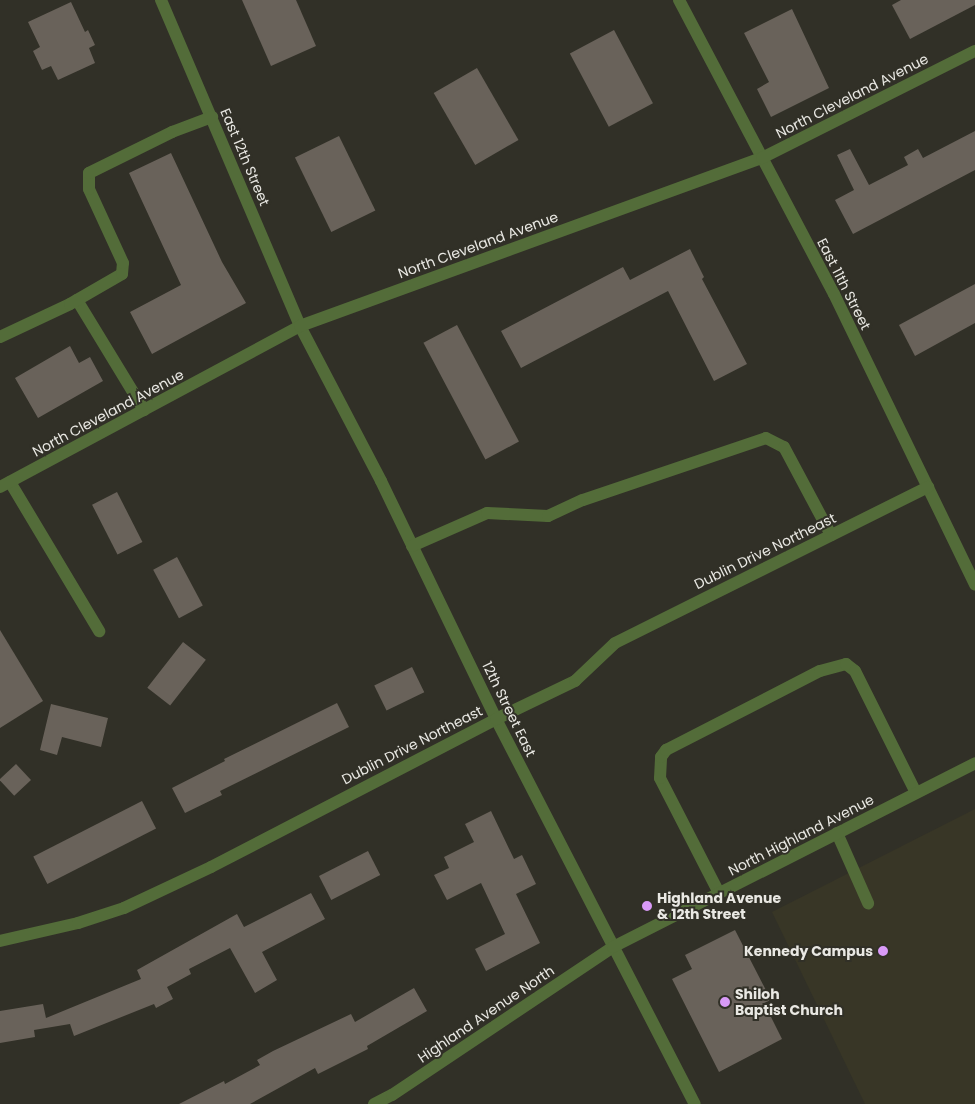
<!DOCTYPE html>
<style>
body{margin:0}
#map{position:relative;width:975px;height:1104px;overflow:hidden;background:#313027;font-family:Poppins,sans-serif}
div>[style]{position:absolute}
.built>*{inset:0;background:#383626}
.building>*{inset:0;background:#69625a;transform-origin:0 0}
.minor>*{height:12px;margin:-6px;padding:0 6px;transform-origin:6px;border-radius:6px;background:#536c39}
.dots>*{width:14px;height:14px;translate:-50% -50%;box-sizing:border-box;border:2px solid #313027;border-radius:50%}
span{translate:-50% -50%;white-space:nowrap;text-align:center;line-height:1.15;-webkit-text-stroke:4px #313027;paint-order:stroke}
.street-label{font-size:14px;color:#e9e8e3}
.poi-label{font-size:14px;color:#e9e8e3;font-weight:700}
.left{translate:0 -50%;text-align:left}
.right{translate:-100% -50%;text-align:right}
</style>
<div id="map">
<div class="built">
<i style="clip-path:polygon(975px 809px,975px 1104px,865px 1104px,772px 912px)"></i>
</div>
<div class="building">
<i style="clip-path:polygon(242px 0,296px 0,316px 46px,271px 66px)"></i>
<i style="clip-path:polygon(901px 0,975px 0,975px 5px,910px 39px,892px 5px)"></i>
<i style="clip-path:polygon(71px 2px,85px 32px,88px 30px,95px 45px,89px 48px,95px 63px,58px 80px,51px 66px,42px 70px,33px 51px,40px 47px,28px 22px)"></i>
<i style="clip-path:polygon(792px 9px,829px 88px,771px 117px,757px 89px,769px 82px,744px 33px)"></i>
<i style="left:614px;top:30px;width:83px;height:50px;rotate:62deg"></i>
<i style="left:477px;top:68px;width:83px;height:50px;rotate:60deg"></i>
<i style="clip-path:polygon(975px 131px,975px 170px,853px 234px,835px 200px,854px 190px,837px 155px,850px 149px,869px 185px,908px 165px,904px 157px,918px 149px,923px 158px)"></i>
<i style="left:339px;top:136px;width:83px;height:49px;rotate:64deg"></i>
<i style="clip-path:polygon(171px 153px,222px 262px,246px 303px,152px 354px,130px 312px,181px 285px,129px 173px)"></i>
<i style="clip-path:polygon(690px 249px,704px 277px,702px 279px,747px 364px,714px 381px,668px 291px,521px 368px,501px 331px,623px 267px,630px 280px)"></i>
<i style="clip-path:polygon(975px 284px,975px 323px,915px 356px,899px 325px)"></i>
<i style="left:457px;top:325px;width:132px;height:38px;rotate:62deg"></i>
<i style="clip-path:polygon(70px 346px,79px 363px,90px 357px,103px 381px,38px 418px,15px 378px)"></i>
<i style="left:117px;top:492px;width:56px;height:28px;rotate:63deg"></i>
<i style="left:177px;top:557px;width:55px;height:27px;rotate:62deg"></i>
<i style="clip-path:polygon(0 630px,43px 701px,0 728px)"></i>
<i style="left:183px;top:642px;width:29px;height:58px;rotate:38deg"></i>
<i style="left:412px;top:667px;width:28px;height:42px;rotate:64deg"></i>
<i style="clip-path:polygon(337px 703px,349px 727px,220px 791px,222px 795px,185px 813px,172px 788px,225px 761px,224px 759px)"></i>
<i style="clip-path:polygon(51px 704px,108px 718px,101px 747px,62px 737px,57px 755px,40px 750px)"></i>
<i style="left:16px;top:764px;width:22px;height:23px;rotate:47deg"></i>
<i style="left:142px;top:801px;width:31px;height:122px;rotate:63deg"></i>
<i style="clip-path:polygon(491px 811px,514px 859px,522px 855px,536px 884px,516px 894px,540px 943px,486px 971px,475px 949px,505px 934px,481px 883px,447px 900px,434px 875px,449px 868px,444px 857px,474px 842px,465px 824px)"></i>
<i style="left:368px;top:851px;width:27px;height:55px;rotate:63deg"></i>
<i style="clip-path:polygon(311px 893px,325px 919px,262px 952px,277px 980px,255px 993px,230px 948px,189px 969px,191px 974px,167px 987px,173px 999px,156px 1008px,154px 1004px,74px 1036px,70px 1024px,34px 1030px,35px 1037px,0 1043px,0 1011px,43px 1004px,46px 1018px,141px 979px,137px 970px,237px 914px,244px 927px)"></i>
<i style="clip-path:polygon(735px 930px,771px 1000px,764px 1003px,782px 1039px,719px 1072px,672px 979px,692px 969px,685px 955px)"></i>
<i style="clip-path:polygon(414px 988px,427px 1011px,367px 1046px,368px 1049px,318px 1074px,315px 1068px,250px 1104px,179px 1104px,224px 1081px,225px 1084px,260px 1065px,257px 1060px,273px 1051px,351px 1014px,355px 1022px)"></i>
</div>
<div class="minor">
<i style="left:161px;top:0;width:354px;rotate:66.9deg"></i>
<i style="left:300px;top:326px;width:175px;rotate:62.4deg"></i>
<i style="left:381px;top:481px;width:264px;rotate:64.2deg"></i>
<i style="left:496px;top:719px;width:433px;rotate:62.7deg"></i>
<i style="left:679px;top:0;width:332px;rotate:62.2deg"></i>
<i style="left:834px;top:294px;width:323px;rotate:64.1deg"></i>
<i style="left:77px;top:300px;width:129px;rotate:58.7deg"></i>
<i style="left:0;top:337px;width:77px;rotate:-25.2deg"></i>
<i style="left:70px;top:304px;width:60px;rotate:-30deg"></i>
<i style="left:122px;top:274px;width:11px;rotate:-85deg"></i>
<i style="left:123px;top:263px;width:81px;rotate:-114.7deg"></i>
<i style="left:89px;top:189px;width:16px;rotate:-90deg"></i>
<i style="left:89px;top:173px;width:93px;rotate:-26.3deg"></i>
<i style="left:172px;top:132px;width:43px;rotate:-20.6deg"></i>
<i style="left:10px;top:482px;width:174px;rotate:59.1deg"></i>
<i style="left:0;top:487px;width:340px;rotate:-28.2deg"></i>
<i style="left:300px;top:326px;width:492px;rotate:-20deg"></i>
<i style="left:762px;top:158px;width:238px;rotate:-26.7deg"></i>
<i style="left:412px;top:546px;width:82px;rotate:-23.7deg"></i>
<i style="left:487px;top:513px;width:61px;rotate:2.8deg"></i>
<i style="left:548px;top:516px;width:38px;rotate:-25deg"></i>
<i style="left:583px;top:500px;width:193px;rotate:-18.7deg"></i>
<i style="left:766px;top:438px;width:20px;rotate:27deg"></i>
<i style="left:784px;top:447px;width:100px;rotate:61.9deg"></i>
<i style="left:837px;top:833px;width:77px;rotate:66.1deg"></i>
<i style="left:719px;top:893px;width:129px;rotate:-117.2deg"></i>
<i style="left:660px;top:778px;width:21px;rotate:-87deg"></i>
<i style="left:661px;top:757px;width:9px;rotate:-54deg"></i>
<i style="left:666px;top:750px;width:173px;rotate:-27.2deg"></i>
<i style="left:820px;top:671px;width:27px;rotate:-15deg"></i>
<i style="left:846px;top:664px;width:11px;rotate:38deg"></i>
<i style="left:855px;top:671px;width:136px;rotate:63.4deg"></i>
<i style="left:0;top:941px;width:80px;rotate:-13deg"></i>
<i style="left:78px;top:923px;width:48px;rotate:-18.1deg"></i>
<i style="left:124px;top:908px;width:96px;rotate:-25.2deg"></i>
<i style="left:211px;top:867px;width:321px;rotate:-27.4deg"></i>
<i style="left:496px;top:719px;width:88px;rotate:-25.7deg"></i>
<i style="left:575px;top:681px;width:55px;rotate:-43.5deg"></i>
<i style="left:615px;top:643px;width:350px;rotate:-26.5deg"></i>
<i style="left:374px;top:1104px;width:20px;rotate:-27deg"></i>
<i style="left:392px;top:1095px;width:266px;rotate:-33.8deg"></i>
<i style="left:613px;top:947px;width:406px;rotate:-26.9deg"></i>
</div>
<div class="dots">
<i style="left:647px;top:906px;background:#d99af7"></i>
<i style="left:883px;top:951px;background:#d99af7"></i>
<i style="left:725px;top:1002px;background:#d99af7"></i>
</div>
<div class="street-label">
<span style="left:852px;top:96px;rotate:-27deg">North Cleveland Avenue</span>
<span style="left:245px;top:157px;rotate:67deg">East 12th Street</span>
<span style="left:478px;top:245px;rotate:-20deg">North Cleveland Avenue</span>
<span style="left:844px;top:284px;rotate:63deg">East 11th Street</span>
<span style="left:108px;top:413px;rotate:-28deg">North Cleveland Avenue</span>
<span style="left:765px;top:551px;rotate:-26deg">Dublin Drive Northeast</span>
<span style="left:509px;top:709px;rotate:64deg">12th Street East</span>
<span style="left:412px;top:745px;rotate:-27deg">Dublin Drive Northeast</span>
<span style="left:801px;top:835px;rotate:-27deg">North Highland Avenue</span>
<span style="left:486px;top:1014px;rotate:-34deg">Highland Avenue North</span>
</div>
<div class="poi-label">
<span class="left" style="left:657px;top:906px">Highland Avenue<br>&amp; 12th Street</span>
<span class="right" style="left:873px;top:951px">Kennedy Campus</span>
<span class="left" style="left:735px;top:1002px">Shiloh<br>Baptist Church</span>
</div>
</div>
